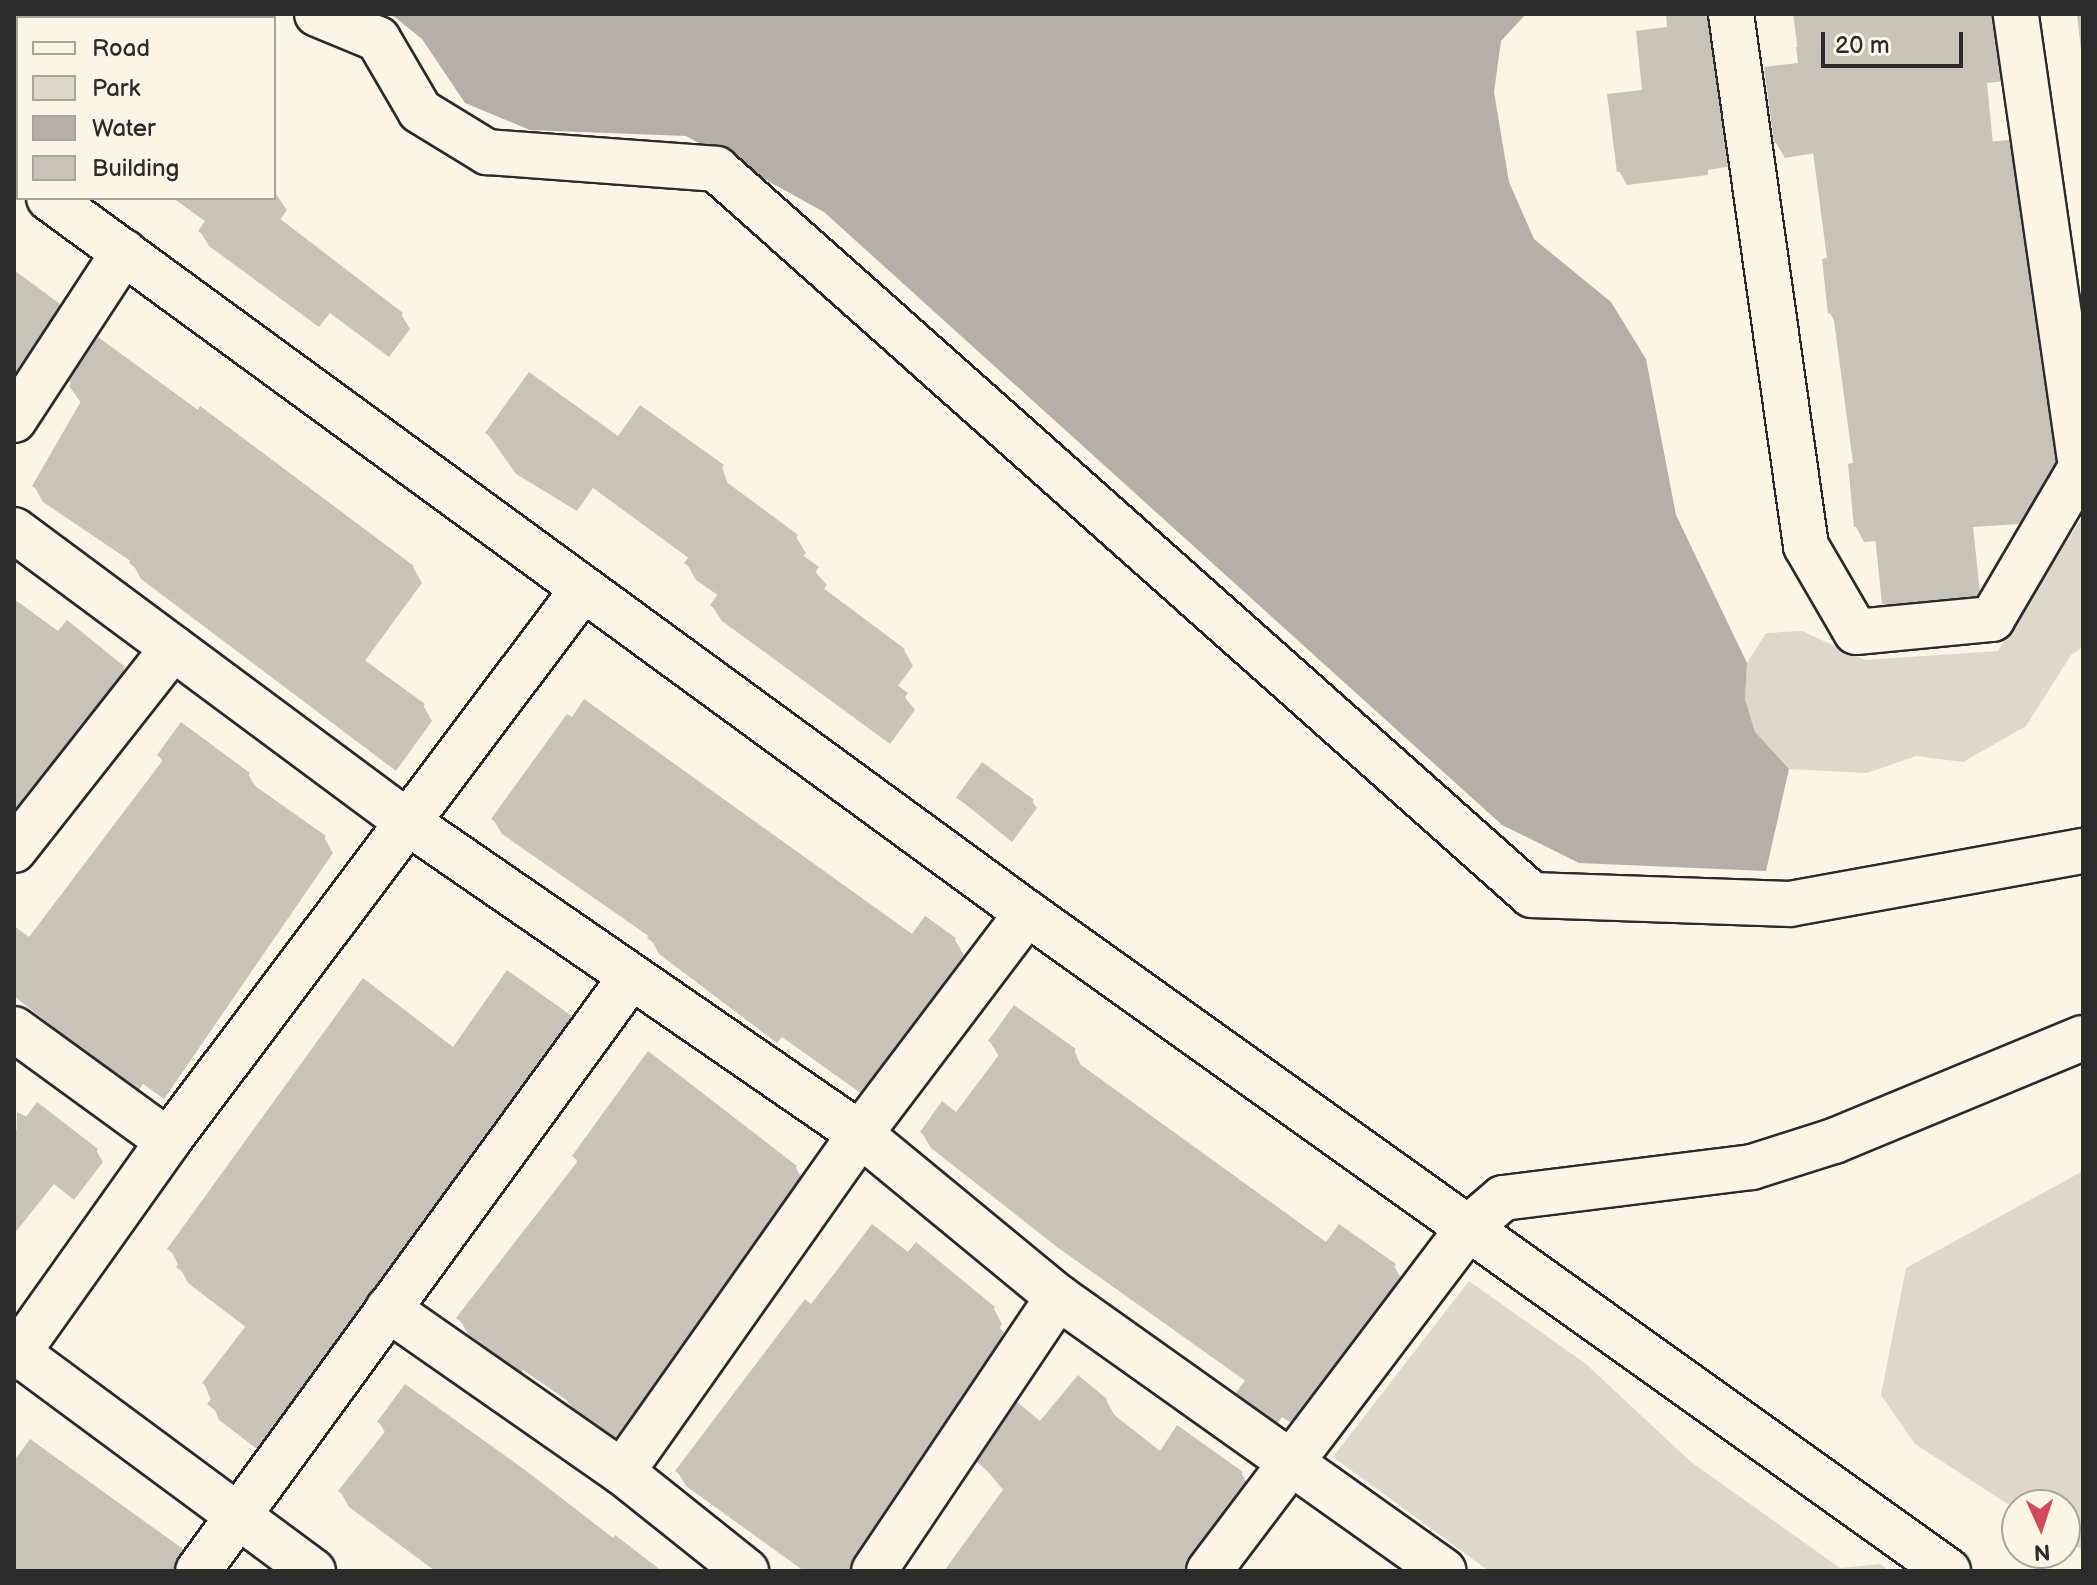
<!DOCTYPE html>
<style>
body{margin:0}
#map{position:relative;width:2097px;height:1585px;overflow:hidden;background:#fcf5e5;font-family:"Balsamiq Sans",sans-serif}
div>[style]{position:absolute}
.green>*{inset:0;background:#ded8ca}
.water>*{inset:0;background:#b4b0a5}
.shadow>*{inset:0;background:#0003;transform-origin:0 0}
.building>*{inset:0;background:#c8c3b7;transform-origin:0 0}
.roads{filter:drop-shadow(2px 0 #2b2b2b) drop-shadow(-2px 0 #2b2b2b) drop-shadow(0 2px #2b2b2b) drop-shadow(0 -2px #2b2b2b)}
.minor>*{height:44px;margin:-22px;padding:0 22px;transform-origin:22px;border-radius:22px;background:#fcf5e5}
.tertiary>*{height:44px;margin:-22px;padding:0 22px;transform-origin:22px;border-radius:22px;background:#fcf5e5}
span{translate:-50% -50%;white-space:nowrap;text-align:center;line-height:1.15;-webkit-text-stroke:6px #fcf5e5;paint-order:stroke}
.frame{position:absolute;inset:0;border:16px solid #2b2b2b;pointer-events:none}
.legend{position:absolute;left:16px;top:16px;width:260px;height:184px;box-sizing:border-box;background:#fcf5e5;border:2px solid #a8a49b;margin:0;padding:10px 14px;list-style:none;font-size:24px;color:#2b2b2b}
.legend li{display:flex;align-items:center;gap:16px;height:40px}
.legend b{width:40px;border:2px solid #a8a49b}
.north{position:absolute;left:2001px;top:1489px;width:80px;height:80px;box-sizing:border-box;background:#fcf5e5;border:2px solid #a8a49b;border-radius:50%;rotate:177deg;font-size:22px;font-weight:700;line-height:32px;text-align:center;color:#2b2b2b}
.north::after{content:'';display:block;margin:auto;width:28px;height:36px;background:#d1495b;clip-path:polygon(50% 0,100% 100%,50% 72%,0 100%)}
.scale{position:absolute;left:1821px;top:32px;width:142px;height:36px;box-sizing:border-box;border:4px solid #2b2b2b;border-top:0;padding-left:10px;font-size:24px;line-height:28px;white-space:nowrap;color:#2b2b2b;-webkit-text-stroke:6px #fcf5e5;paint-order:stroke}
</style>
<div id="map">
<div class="green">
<i style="clip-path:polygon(2083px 516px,2083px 647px,2071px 655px,2026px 726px,1963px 762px,1916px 756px,1867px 773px,1789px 769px,1755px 733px,1745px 699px,1747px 663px,1766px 633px,1802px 631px,1865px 660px,1998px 651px)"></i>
<i style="clip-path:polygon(2083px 1171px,2083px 1550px,2065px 1541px,2065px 1505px,2017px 1505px,2017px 1510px,1915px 1444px,1881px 1395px,1906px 1268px)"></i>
<i style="clip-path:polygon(1469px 1281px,1586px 1364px,1691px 1462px,1840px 1568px,1880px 1564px,1890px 1571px,1489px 1571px,1333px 1457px)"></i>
</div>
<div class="water">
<i style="clip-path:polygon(391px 14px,1526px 14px,1501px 41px,1494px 92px,1509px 182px,1534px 239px,1611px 302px,1646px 359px,1676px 515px,1747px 663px,1745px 699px,1755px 732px,1789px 769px,1766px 871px,1579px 863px,1502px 825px,824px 212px,686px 136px,530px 130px,465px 103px,422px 39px)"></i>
</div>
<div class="shadow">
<i style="clip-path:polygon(1668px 14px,1716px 14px,1732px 166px,1708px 170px,1708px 175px,1627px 185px,1619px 171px,1670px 29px)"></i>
<i style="clip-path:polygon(1793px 14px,1998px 14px,2006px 81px,1987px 83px,1993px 144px,2008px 142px,2017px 157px,2063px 477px,2035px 523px,1973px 527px,1982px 611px,1893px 619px,1884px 604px,1877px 541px,1864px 542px,1856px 527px,1855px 465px,1837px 325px,1830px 313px,1829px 260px,1815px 153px,1785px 158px,1776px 143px,1766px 69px,1800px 65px)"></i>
<i style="clip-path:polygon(2077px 14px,2083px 14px,2083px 68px)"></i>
<i style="left:14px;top:44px;width:5px;height:64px;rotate:37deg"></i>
<i style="clip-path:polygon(274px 191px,287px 210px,280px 220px,401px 314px,410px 329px,389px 357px,330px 313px,319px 327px,209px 246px,200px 231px,206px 222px,173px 198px,274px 198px)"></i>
<i style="clip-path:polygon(14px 273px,59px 305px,68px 321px,14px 398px)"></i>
<i style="clip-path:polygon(98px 340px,413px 567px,422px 583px,364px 662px,423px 705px,432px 721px,396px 771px,141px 579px,132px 562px,43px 502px,34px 486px,82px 404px,69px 386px)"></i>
<i style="clip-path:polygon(487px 433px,619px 439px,722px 467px,729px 487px,796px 537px,806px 553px,802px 557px,827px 585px,823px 590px,904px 650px,913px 666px,897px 687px,915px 710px,890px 744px,722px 621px,712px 606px,719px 596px,696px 580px,687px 564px,690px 559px,593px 488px,577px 511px,516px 474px)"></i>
<i style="clip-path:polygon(14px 602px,58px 634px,123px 668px,133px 684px,14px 842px)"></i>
<i style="clip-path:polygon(159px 755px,248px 774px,258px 791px,324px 837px,333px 853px,164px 1099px,143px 1084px,137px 1093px,14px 996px,14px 947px,29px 940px,163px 763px)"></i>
<i style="clip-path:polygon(958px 798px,1032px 801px,1037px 808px,1012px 842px)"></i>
<i style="clip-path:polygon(493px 819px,913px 937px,955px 940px,964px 955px,862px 1094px,782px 1037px,777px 1043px,659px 954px,650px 937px,502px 834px)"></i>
<i style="clip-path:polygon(570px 1017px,580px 1033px,275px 1451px,257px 1449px,219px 1420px,204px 1383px,247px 1328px,188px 1283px,170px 1249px,453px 1050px)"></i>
<i style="clip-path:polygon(990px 1042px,1074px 1050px,1082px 1068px,1327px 1244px,1394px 1266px,1403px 1281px,1300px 1429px,1282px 1417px,1274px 1428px,1248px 1409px,1239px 1393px,1247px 1382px,1057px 1247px,931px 1148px,922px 1133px,956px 1115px,1000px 1058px)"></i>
<i style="clip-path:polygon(649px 1054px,796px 1168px,805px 1184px,620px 1448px,578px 1418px,568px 1401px,523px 1370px,520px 1375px,468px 1334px,459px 1318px,578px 1163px,574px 1156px)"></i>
<i style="clip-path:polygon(17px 1112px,96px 1150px,103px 1162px,74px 1200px,54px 1184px,14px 1234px)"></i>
<i style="clip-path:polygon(908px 1255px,994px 1309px,1002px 1324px,998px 1330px,1011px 1349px,856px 1571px,804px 1571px,686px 1486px,677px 1471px,812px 1307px)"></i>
<i style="clip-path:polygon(1106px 1400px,1115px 1416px,1160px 1454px,1242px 1474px,1250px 1489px,1196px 1571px,947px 1571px,1004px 1491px,980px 1462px,1040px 1424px)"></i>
<i style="clip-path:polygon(379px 1422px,612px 1539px,615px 1535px,662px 1571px,435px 1571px,349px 1507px,340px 1491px,386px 1434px)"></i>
<i style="clip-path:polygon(14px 1464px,182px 1550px,191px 1566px,187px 1571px,14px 1571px)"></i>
</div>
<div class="building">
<i style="clip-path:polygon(1666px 14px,1707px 14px,1725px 152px,1701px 156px,1701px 161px,1617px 172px,1607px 94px,1642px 90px,1636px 31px,1667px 27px)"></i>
<i style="clip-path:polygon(1989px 15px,1995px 66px,1979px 68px,1987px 142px,2009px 140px,2055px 462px,2043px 466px,2039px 488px,2026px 489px,2028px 508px,1966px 512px,1975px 596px,1882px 604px,1874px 526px,1854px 527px,1848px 464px,1853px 463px,1833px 313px,1828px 314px,1822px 259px,1827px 258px,1811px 137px,1774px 143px,1764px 67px,1798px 63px,1796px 47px,1904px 34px,1902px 24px)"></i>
<i style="clip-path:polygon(221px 198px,253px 198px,403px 313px,380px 343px,321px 299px,310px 314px,198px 231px)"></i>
<i style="clip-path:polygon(14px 270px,60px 304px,29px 352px,14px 341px)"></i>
<i style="clip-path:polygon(98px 337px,198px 410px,200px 406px,414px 566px,352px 651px,425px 704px,386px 756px,129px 563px,134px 556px,32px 486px,84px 396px,69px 381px)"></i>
<i style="clip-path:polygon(529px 372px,618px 436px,640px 405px,724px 465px,717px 475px,798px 535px,790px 546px,819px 567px,811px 579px,905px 649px,885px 676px,908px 693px,881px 730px,710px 605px,721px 590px,684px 563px,692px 553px,584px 473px,567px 496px,504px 458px,510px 450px,485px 433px)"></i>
<i style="clip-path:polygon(14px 599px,58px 631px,67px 620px,125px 667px,40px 777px,14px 761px)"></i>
<i style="clip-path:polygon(584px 699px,912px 934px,925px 916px,956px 938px,852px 1079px,772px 1022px,768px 1028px,647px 938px,652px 931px,491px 819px,567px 714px,572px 717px)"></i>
<i style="clip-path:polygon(181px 722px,250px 773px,245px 779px,326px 836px,155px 1084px,134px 1070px,127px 1079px,14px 988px,14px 926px,29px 937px,163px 760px,157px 755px)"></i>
<i style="left:982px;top:762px;width:64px;height:44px;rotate:36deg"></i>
<i style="clip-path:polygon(507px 970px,572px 1016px,266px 1435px,246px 1434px,207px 1404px,216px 1393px,202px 1383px,249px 1322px,176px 1267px,182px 1260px,167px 1249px,363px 978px,453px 1047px)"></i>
<i style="clip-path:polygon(1014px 1005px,1076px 1049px,1070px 1057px,1326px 1242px,1339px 1224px,1396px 1264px,1290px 1415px,1272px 1402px,1264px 1413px,1236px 1393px,1248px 1376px,994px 1195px,998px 1191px,920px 1132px,942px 1101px,956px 1112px,1002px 1051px,988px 1041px)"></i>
<i style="clip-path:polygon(648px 1051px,797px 1166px,610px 1433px,567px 1402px,572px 1395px,514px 1356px,510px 1360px,456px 1318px,578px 1161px,572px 1156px)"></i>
<i style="clip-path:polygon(37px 1102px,98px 1149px,67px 1189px,46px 1173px,14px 1213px,14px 1133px)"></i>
<i style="clip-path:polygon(872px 1224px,908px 1252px,916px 1242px,995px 1307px,987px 1318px,1004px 1332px,838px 1571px,814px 1571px,675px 1471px,805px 1299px,811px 1304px)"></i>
<i style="clip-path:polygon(1078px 1375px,1107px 1399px,1103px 1406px,1160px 1451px,1177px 1425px,1243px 1472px,1210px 1519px,1214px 1522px,1179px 1571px,1115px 1571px,1061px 1529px,1032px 1571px,944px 1571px,1005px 1487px,977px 1462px,1017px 1402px,1040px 1421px)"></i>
<i style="clip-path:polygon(405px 1384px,525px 1470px,656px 1571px,438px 1571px,338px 1491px,387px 1429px,377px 1422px)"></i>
<i style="clip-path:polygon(30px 1439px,183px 1549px,173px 1571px,129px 1571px,63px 1524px,30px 1571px,14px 1571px,14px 1461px)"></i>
</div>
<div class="roads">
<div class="minor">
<i style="left:317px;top:14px;width:66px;rotate:22.3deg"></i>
<i style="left:378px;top:39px;width:83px;rotate:59.7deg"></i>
<i style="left:420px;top:111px;width:79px;rotate:31.5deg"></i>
<i style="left:487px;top:152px;width:230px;rotate:4.2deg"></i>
<i style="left:716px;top:169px;width:1092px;rotate:41.66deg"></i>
<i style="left:1532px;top:895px;width:258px;rotate:2deg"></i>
<i style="left:1790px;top:904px;width:298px;rotate:-10.3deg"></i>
<i style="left:1731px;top:14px;width:537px;rotate:81.98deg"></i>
<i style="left:1806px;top:546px;width:99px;rotate:59.8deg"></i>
<i style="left:1856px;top:632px;width:137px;rotate:-5.5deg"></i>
<i style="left:1992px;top:619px;width:176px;rotate:-59.6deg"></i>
<i style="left:2081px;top:467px;width:458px;rotate:-98.2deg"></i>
<i style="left:14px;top:420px;width:201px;rotate:-56.8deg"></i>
<i style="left:14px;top:530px;width:488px;rotate:36.6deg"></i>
<i style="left:406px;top:821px;width:551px;rotate:34.58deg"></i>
<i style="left:860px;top:1134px;width:256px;rotate:39.5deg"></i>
<i style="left:1058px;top:1297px;width:473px;rotate:35.4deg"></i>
<i style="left:14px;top:850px;width:257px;rotate:-51.8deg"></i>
<i style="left:14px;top:1029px;width:190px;rotate:36deg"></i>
<i style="left:388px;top:1309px;width:285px;rotate:34.9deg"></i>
<i style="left:622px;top:1472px;width:159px;rotate:38.6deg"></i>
<i style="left:14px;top:1350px;width:372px;rotate:36.5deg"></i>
<i style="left:14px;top:1358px;width:266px;rotate:-54.6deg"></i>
<i style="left:168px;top:1141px;width:691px;rotate:-53.06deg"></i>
<i style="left:622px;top:1472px;width:413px;rotate:-54.8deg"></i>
<i style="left:860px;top:1134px;width:277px;rotate:-52.9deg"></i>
<i style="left:198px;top:1571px;width:735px;rotate:-53.91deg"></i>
<i style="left:874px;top:1571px;width:330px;rotate:-56.1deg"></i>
<i style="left:1209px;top:1571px;width:430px;rotate:-52.9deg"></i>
<i style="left:1468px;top:1228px;width:46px;rotate:-40.6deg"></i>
<i style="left:1503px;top:1198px;width:251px;rotate:-7.1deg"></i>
<i style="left:1752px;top:1167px;width:86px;rotate:-17.6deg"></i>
<i style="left:1834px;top:1141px;width:269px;rotate:-22.5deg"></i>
</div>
<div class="tertiary">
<i style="left:14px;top:173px;width:5px;rotate:37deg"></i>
<i style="left:49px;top:198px;width:1211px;rotate:36.17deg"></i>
<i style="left:1027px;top:913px;width:1132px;rotate:35.54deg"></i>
</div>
</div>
<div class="frame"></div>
<ul class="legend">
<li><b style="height:10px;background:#fcf5e5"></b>Road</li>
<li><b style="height:22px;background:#ded8ca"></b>Park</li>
<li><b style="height:22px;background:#b4b0a5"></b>Water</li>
<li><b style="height:22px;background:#c8c3b7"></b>Building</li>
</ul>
<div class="north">N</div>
<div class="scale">20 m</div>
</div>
